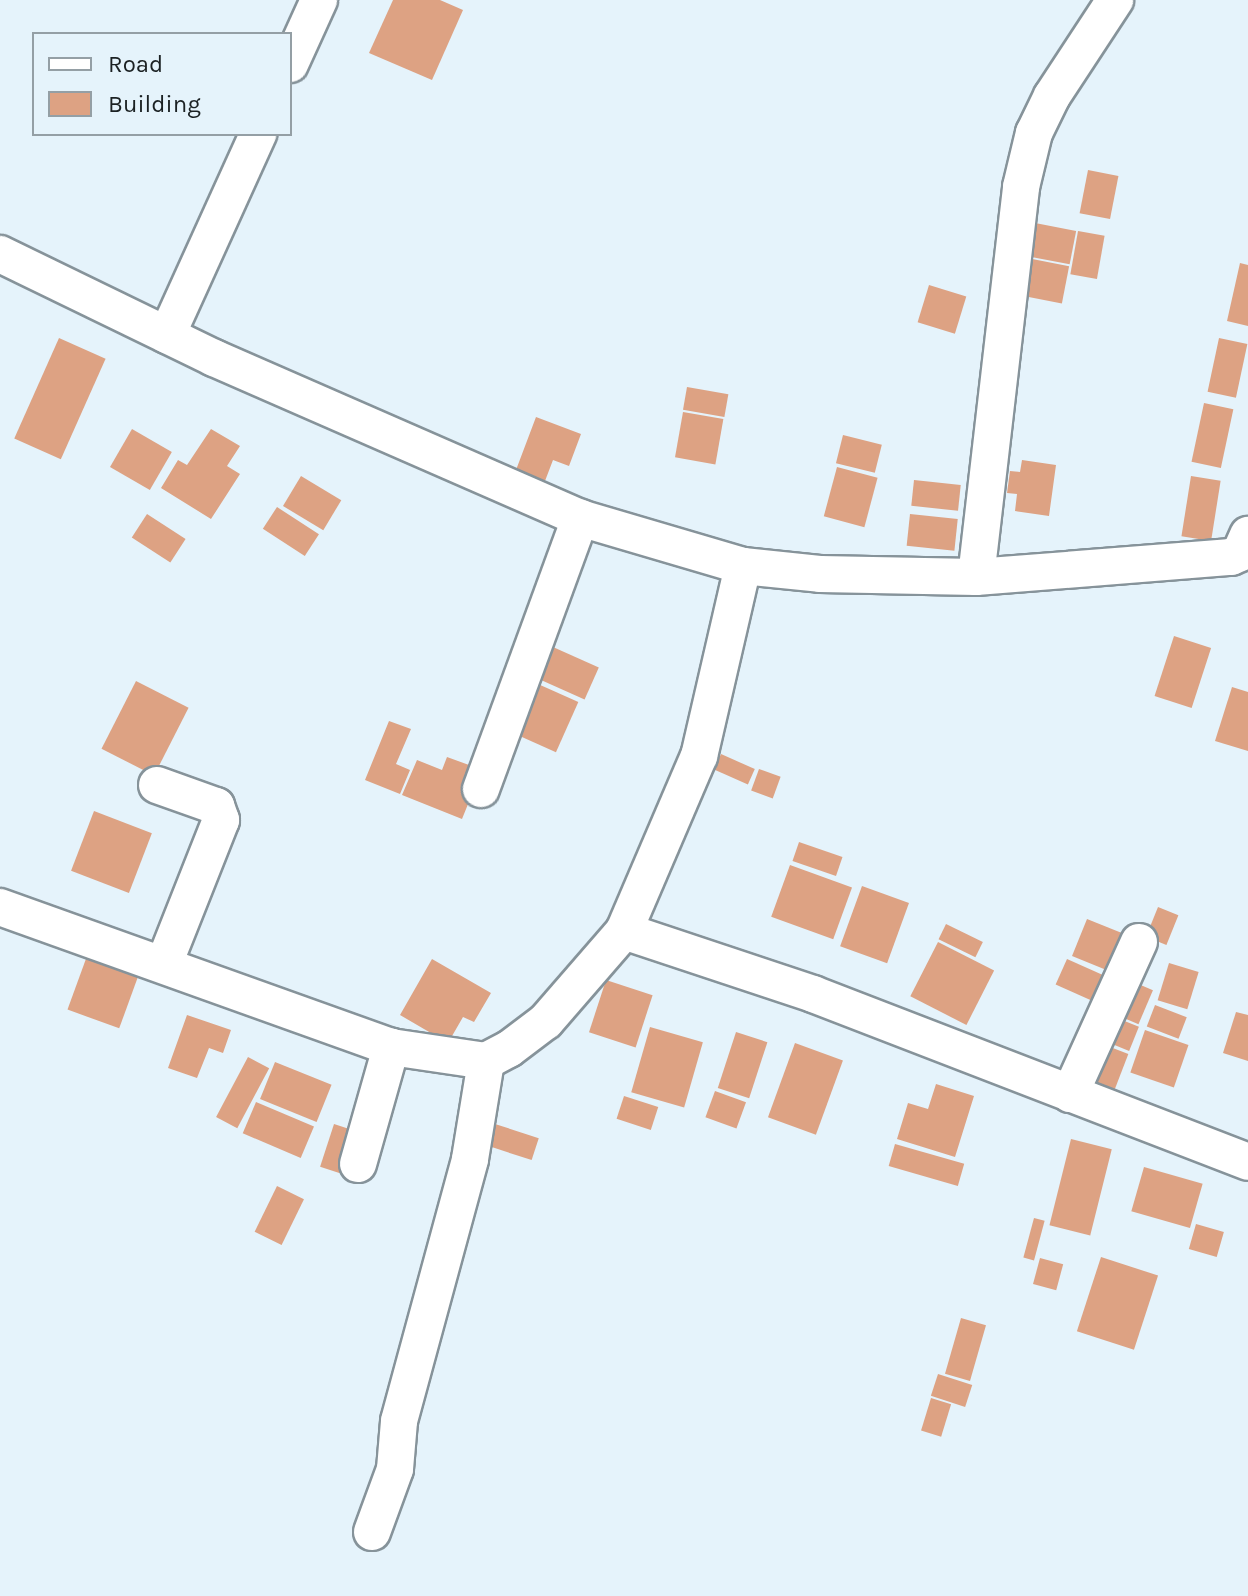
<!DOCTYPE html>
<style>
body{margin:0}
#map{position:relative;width:1248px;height:1596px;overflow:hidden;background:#e5f3fb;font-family:Karla,sans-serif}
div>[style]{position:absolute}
.building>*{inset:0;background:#dda283;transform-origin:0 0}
.roads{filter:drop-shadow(2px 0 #86939a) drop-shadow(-2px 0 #86939a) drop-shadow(0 2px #86939a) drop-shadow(0 -2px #86939a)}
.minor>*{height:36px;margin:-18px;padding:0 18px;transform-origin:18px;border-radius:18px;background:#fff}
span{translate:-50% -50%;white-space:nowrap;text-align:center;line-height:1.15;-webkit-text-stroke:8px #e5f3fb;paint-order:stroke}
.legend{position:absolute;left:32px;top:32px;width:260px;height:104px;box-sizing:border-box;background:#e5f3fb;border:2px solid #949fa5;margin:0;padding:10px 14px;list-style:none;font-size:24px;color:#1b2123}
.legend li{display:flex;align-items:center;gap:16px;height:40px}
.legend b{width:40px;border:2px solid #949fa5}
</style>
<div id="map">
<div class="building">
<i style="clip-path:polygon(393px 0,440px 0,463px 10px,432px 80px,369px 53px)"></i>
<i style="left:1088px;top:170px;width:31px;height:44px;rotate:11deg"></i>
<i style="left:1030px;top:222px;width:47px;height:34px;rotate:11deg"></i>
<i style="left:1078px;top:231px;width:27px;height:44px;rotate:10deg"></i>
<i style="left:1022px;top:257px;width:48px;height:38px;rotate:11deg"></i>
<i style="clip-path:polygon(1240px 263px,1248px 265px,1248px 326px,1227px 321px)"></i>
<i style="left:929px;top:285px;width:39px;height:39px;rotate:17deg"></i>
<i style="left:59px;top:338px;width:51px;height:110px;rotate:24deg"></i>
<i style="left:1219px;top:338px;width:29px;height:55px;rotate:12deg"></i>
<i style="left:687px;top:387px;width:42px;height:23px;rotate:10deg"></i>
<i style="left:1204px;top:403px;width:30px;height:60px;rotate:12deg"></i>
<i style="left:683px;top:412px;width:41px;height:46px;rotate:10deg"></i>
<i style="clip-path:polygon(536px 417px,581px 434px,569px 466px,553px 460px,545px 481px,516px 470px)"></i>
<i style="left:132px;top:429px;width:46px;height:44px;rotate:30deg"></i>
<i style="clip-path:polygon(211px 429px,240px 446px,227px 466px,240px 474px,211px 519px,161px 488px,178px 460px,187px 465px)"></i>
<i style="left:843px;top:435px;width:40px;height:29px;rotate:14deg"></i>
<i style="clip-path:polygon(1022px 460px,1056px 465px,1049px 516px,1015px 511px,1017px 494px,1007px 493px,1010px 471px,1020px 472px)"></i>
<i style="left:837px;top:467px;width:42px;height:51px;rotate:15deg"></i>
<i style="left:301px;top:476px;width:47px;height:35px;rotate:31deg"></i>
<i style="left:1191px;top:476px;width:30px;height:61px;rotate:9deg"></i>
<i style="left:914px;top:480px;width:47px;height:26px;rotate:6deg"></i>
<i style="left:277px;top:507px;width:50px;height:26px;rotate:33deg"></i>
<i style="left:147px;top:514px;width:46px;height:28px;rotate:33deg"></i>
<i style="left:910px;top:514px;width:48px;height:32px;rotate:6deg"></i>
<i style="left:1174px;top:636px;width:39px;height:63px;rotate:18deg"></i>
<i style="left:544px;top:643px;width:60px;height:35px;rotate:24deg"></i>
<i style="left:529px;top:680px;width:54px;height:55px;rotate:24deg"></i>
<i style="left:136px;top:681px;width:59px;height:76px;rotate:27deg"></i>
<i style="clip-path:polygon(1232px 687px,1248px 692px,1248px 751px,1215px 741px)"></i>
<i style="clip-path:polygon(389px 721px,411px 729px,396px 764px,410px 770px,400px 794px,365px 780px)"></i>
<i style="left:721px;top:754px;width:37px;height:17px;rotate:24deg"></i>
<i style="clip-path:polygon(447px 757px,469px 765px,466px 773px,479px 777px,462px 819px,402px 795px,417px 760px,442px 770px)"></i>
<i style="left:759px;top:769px;width:23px;height:23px;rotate:20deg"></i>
<i style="left:94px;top:811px;width:62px;height:64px;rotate:21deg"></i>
<i style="left:799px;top:842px;width:46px;height:20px;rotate:19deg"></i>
<i style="left:790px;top:865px;width:66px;height:55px;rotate:20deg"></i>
<i style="left:862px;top:886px;width:50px;height:64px;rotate:20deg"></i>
<i style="left:1158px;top:907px;width:22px;height:32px;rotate:22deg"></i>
<i style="left:1087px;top:919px;width:51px;height:40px;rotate:22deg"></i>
<i style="left:946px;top:924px;width:41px;height:17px;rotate:26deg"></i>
<i style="left:938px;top:942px;width:63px;height:61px;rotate:27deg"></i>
<i style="left:87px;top:956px;width:55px;height:57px;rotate:20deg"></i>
<i style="clip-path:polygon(432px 959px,491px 993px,474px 1022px,463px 1017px,448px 1043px,400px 1015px)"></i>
<i style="left:1067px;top:959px;width:54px;height:28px;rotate:24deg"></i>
<i style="left:1169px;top:963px;width:31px;height:39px;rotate:17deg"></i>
<i style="left:606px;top:980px;width:49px;height:55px;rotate:18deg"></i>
<i style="left:1129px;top:980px;width:26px;height:37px;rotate:23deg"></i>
<i style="left:1155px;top:1005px;width:34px;height:23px;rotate:21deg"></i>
<i style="clip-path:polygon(1236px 1012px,1248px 1015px,1248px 1061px,1223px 1053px)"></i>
<i style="clip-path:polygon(187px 1015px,231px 1030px,223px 1053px,209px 1048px,197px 1078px,168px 1068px)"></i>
<i style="left:1112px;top:1016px;width:29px;height:26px;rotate:22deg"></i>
<i style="left:650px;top:1027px;width:55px;height:68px;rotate:16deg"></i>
<i style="left:1145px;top:1030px;width:46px;height:45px;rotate:19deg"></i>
<i style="left:736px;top:1032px;width:33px;height:59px;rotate:18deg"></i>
<i style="left:795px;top:1043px;width:51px;height:79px;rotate:20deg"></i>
<i style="left:1105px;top:1045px;width:25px;height:48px;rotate:21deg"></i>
<i style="left:248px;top:1057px;width:24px;height:68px;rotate:28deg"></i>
<i style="left:275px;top:1062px;width:61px;height:40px;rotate:22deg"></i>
<i style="clip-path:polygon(936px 1084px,974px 1096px,955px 1157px,897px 1139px,908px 1103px,928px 1109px)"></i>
<i style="left:715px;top:1091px;width:33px;height:28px;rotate:20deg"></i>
<i style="left:624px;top:1096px;width:36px;height:24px;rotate:18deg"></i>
<i style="left:256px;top:1102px;width:63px;height:34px;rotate:23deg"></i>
<i style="left:334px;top:1124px;width:25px;height:45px;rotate:18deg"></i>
<i style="left:495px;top:1124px;width:46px;height:23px;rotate:18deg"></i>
<i style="left:1071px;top:1139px;width:42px;height:89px;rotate:14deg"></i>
<i style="left:895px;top:1144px;width:72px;height:23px;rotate:16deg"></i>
<i style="left:1144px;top:1167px;width:61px;height:46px;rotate:16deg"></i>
<i style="left:277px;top:1186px;width:30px;height:51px;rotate:26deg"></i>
<i style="left:1034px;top:1218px;width:11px;height:41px;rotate:15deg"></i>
<i style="left:1196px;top:1224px;width:29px;height:26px;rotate:16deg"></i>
<i style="left:1101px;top:1257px;width:60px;height:78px;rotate:18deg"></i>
<i style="left:1040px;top:1258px;width:24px;height:27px;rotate:15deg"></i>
<i style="left:961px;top:1318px;width:26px;height:58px;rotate:16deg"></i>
<i style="left:938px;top:1374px;width:36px;height:23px;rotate:18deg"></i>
<i style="left:931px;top:1398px;width:21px;height:34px;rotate:17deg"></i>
</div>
<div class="roads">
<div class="minor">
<i style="left:290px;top:64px;width:70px;rotate:-65.6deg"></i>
<i style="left:0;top:254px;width:238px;rotate:25.9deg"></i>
<i style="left:214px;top:358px;width:399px;rotate:23.6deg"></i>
<i style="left:580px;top:518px;width:170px;rotate:16.4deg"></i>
<i style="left:743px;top:566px;width:77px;rotate:5.9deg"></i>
<i style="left:820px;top:574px;width:156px;rotate:1.1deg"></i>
<i style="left:976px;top:577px;width:256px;rotate:-4.5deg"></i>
<i style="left:1231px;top:557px;width:10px;rotate:-24deg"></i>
<i style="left:1240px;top:553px;width:20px;rotate:-66deg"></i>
<i style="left:167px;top:335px;width:221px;rotate:-65.6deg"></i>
<i style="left:743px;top:566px;width:195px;rotate:103deg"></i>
<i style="left:699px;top:756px;width:190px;rotate:113.2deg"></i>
<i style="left:624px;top:931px;width:199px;rotate:18.4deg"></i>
<i style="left:813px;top:994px;width:466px;rotate:21.1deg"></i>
<i style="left:976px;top:577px;width:393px;rotate:-83.4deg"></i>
<i style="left:1021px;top:187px;width:56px;rotate:-76.5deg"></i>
<i style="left:1034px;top:133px;width:41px;rotate:-64.1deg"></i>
<i style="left:1052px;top:96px;width:115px;rotate:-56.7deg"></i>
<i style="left:157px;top:785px;width:63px;rotate:19.6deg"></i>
<i style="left:216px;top:806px;width:15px;rotate:70deg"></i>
<i style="left:221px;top:820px;width:155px;rotate:111.6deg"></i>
<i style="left:481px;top:789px;width:289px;rotate:-69.9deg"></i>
<i style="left:0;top:907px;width:415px;rotate:19.7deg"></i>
<i style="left:1070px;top:1094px;width:167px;rotate:-65.6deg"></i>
<i style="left:358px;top:1164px;width:122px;rotate:-74.2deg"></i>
<i style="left:391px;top:1047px;width:96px;rotate:8.4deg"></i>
<i style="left:486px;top:1061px;width:26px;rotate:-28deg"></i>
<i style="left:509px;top:1049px;width:46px;rotate:-37.1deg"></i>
<i style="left:546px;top:1021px;width:119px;rotate:-49.1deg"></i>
<i style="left:372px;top:1532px;width:67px;rotate:-69.9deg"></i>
<i style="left:395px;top:1469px;width:48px;rotate:-85.2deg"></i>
<i style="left:399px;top:1421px;width:271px;rotate:-74.8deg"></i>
<i style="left:470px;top:1159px;width:99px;rotate:-80.7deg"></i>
</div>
</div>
<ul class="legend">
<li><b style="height:10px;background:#fff"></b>Road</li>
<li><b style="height:22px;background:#dda283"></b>Building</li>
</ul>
</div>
